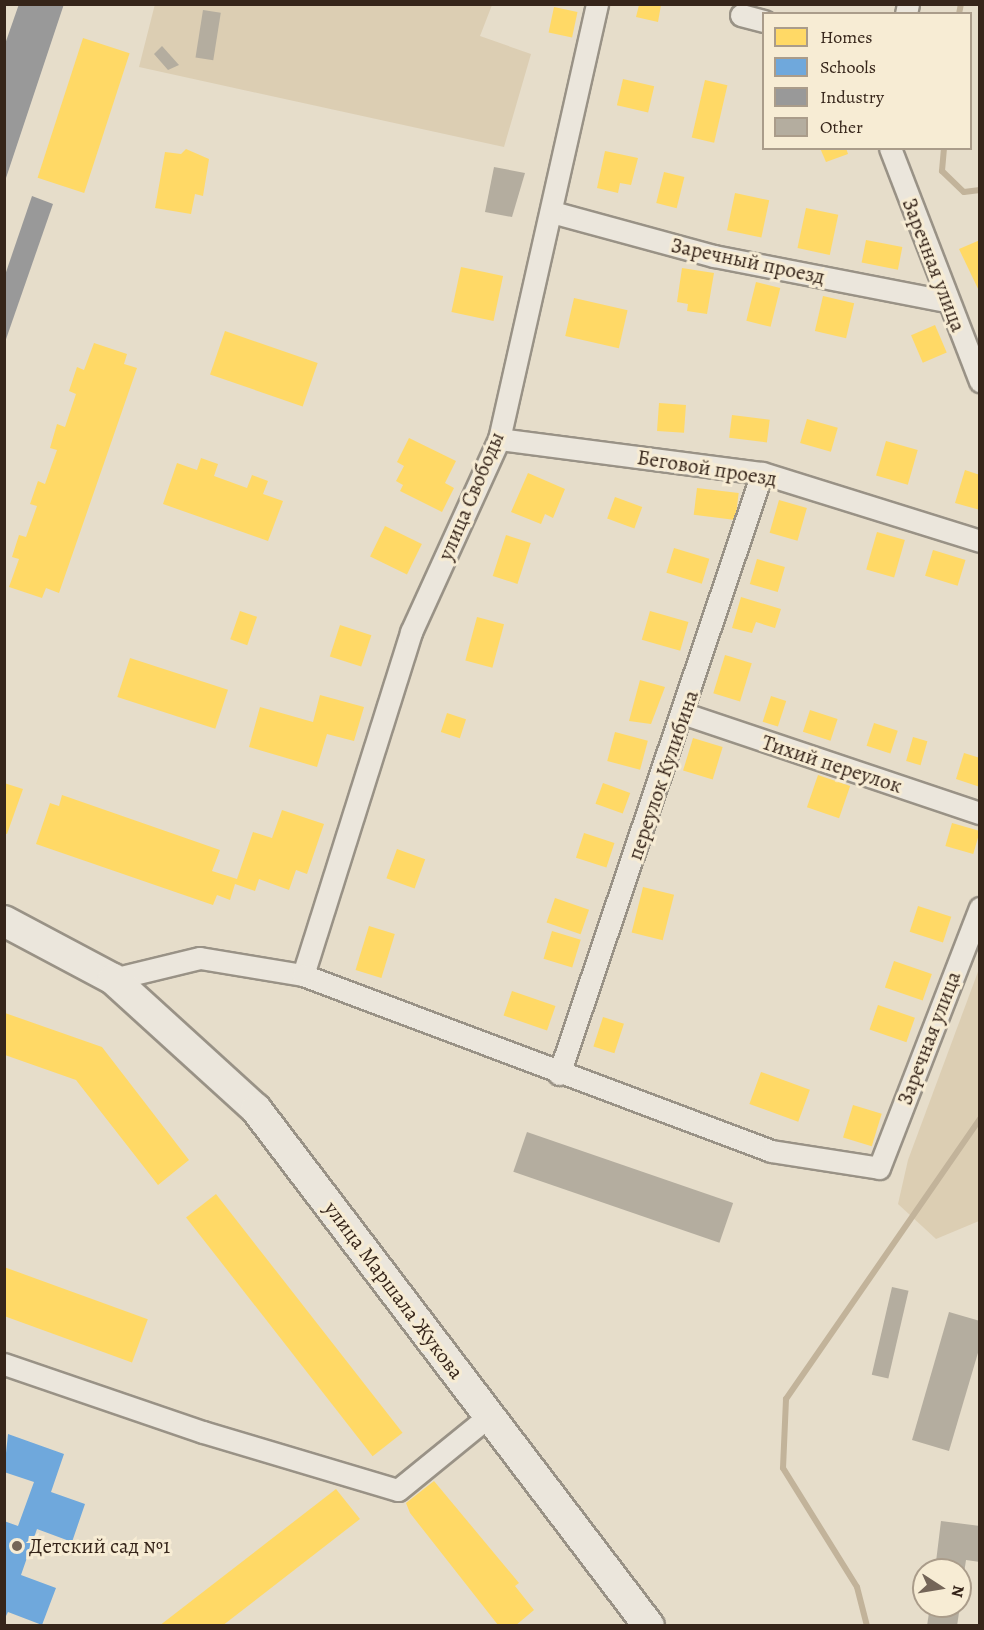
<!DOCTYPE html>
<meta charset="utf-8">
<style>
body{margin:0}
#map{position:relative;width:984px;height:1630px;overflow:hidden;background:#e6ddca;font-family:Alegreya,serif}
div>[style]{position:absolute}
.green>*{inset:0;background:#dcceb3}
.homes>*{inset:0;background:#ffd966;transform-origin:0 0}
.schools>*{inset:0;background:#6fa8dc}
.industry>*{inset:0;background:#999}
.stream>*{height:6px;margin:-3px;padding:0 3px;transform-origin:3px;border-radius:3px;background:#c2b39a}
.building>*{inset:0;background:#b4ad9f;transform-origin:0 0}
.roads{filter:drop-shadow(2px 0 #999286) drop-shadow(-2px 0 #999286) drop-shadow(0 2px #999286) drop-shadow(0 -2px #999286)}
.street>*{height:21px;margin:-10.5px;padding:0 10.5px;transform-origin:10.5px;border-radius:10.5px;background:#ebe6dc}
.secondary>*{height:30px;margin:-15px;padding:0 15px;transform-origin:15px;border-radius:15px;background:#ebe6dc}
.dots>*{width:16px;height:16px;translate:-50% -50%;box-sizing:border-box;border:3px solid #f7ecd4;border-radius:50%}
span{translate:-50% -50%;white-space:nowrap;text-align:center;line-height:1.15;-webkit-text-stroke:6px #f7ecd4;paint-order:stroke}
.street-label{font-size:21px;color:#36251a}
.poi-label{font-size:21px;color:#36251a}
.left{translate:0 -50%;text-align:left}
.frame{position:absolute;inset:0;border:6px solid #36251a;pointer-events:none}
.legend{position:absolute;left:762px;top:12px;width:210px;height:138px;box-sizing:border-box;background:#f7ecd4;border:2px solid #aa9c8a;margin:0;padding:8px 10px;list-style:none;font-size:18px;color:#36251a}
.legend li{display:flex;align-items:center;gap:12px;height:30px}
.legend b{width:30px;border:2px solid #aa9c8a}
.north{position:absolute;left:912px;top:1558px;width:60px;height:60px;box-sizing:border-box;background:#f7ecd4;border:2px solid #aa9c8a;border-radius:50%;rotate:102deg;font-size:16px;font-weight:700;line-height:24px;text-align:center;color:#36251a}
.north::after{content:'';display:block;margin:auto;width:21px;height:27px;background:#746558;clip-path:polygon(50% 0,100% 100%,50% 72%,0 100%)}
</style>
<div id="map">
<div class="green">
<i style="clip-path:polygon(155px 4px,492px 5px,480px 36px,531px 54px,504px 147px,139px 67px)"></i>
<i style="clip-path:polygon(979px 969px,979px 1221px,936px 1239px,898px 1204px,908px 1160px)"></i>
</div>
<div class="homes">
<i style="clip-path:polygon(639px 5px,661px 5px,658px 22px,636px 17px)"></i>
<i style="left:554px;top:7px;width:24px;height:26px;rotate:12deg"></i>
<i style="left:83px;top:38px;width:49px;height:147px;rotate:18deg"></i>
<i style="left:623px;top:79px;width:32px;height:27px;rotate:13deg"></i>
<i style="left:705px;top:80px;width:23px;height:59px;rotate:13deg"></i>
<i style="clip-path:polygon(820px 148px,846px 148px,848px 154px,826px 162px)"></i>
<i style="clip-path:polygon(186px 149px,209px 159px,203px 196px,195px 194px,191px 214px,155px 208px,165px 152px,181px 154px)"></i>
<i style="clip-path:polygon(605px 151px,638px 158px,631px 185px,620px 183px,618px 193px,597px 188px)"></i>
<i style="left:664px;top:172px;width:21px;height:32px;rotate:14deg"></i>
<i style="left:735px;top:193px;width:35px;height:38px;rotate:12deg"></i>
<i style="left:806px;top:208px;width:33px;height:41px;rotate:12deg"></i>
<i style="left:866px;top:240px;width:37px;height:23px;rotate:11deg"></i>
<i style="clip-path:polygon(980px 240px,980px 293px,959px 249px)"></i>
<i style="left:461px;top:267px;width:43px;height:46px;rotate:12deg"></i>
<i style="clip-path:polygon(682px 268px,714px 273px,707px 314px,687px 311px,688px 304px,677px 302px)"></i>
<i style="left:756px;top:282px;width:25px;height:40px;rotate:14deg"></i>
<i style="left:823px;top:296px;width:32px;height:36px;rotate:13deg"></i>
<i style="left:574px;top:298px;width:55px;height:39px;rotate:13deg"></i>
<i style="left:935px;top:325px;width:30px;height:26px;rotate:67deg"></i>
<i style="left:225px;top:331px;width:98px;height:46px;rotate:19deg"></i>
<i style="clip-path:polygon(94px 343px,127px 354px,124px 364px,137px 368px,59px 593px,46px 588px,42px 598px,9px 587px,19px 559px,12px 557px,19px 535px,26px 537px,37px 506px,30px 504px,38px 481px,45px 484px,57px 450px,50px 448px,57px 424px,65px 427px,76px 394px,69px 391px,77px 367px,84px 370px)"></i>
<i style="left:659px;top:403px;width:27px;height:28px;rotate:4deg"></i>
<i style="left:732px;top:415px;width:38px;height:23px;rotate:7deg"></i>
<i style="left:807px;top:419px;width:32px;height:25px;rotate:16deg"></i>
<i style="clip-path:polygon(409px 438px,456px 461px,445px 483px,454px 488px,442px 512px,400px 491px,403px 485px,396px 481px,404px 466px,397px 462px)"></i>
<i style="left:886px;top:441px;width:33px;height:36px;rotate:16deg"></i>
<i style="clip-path:polygon(201px 458px,218px 464px,214px 476px,247px 488px,252px 475px,268px 481px,263px 494px,283px 501px,268px 541px,163px 504px,177px 463px,197px 470px)"></i>
<i style="clip-path:polygon(965px 470px,980px 475px,980px 510px,955px 503px)"></i>
<i style="clip-path:polygon(528px 473px,565px 489px,553px 518px,545px 514px,541px 524px,511px 512px)"></i>
<i style="left:697px;top:488px;width:42px;height:27px;rotate:7deg"></i>
<i style="left:615px;top:497px;width:29px;height:23px;rotate:20deg"></i>
<i style="left:779px;top:500px;width:29px;height:34px;rotate:16deg"></i>
<i style="left:385px;top:526px;width:41px;height:34px;rotate:26deg"></i>
<i style="left:877px;top:532px;width:29px;height:39px;rotate:16deg"></i>
<i style="left:506px;top:535px;width:26px;height:43px;rotate:18deg"></i>
<i style="left:674px;top:548px;width:37px;height:26px;rotate:17deg"></i>
<i style="left:933px;top:550px;width:34px;height:27px;rotate:17deg"></i>
<i style="left:757px;top:559px;width:29px;height:26px;rotate:16deg"></i>
<i style="clip-path:polygon(741px 597px,781px 609px,775px 628px,756px 622px,752px 633px,732px 628px)"></i>
<i style="left:240px;top:611px;width:18px;height:30px;rotate:19deg"></i>
<i style="left:650px;top:611px;width:40px;height:30px;rotate:16deg"></i>
<i style="left:477px;top:617px;width:28px;height:45px;rotate:15deg"></i>
<i style="left:340px;top:625px;width:33px;height:33px;rotate:18deg"></i>
<i style="left:725px;top:655px;width:28px;height:40px;rotate:17deg"></i>
<i style="left:130px;top:658px;width:103px;height:41px;rotate:18deg"></i>
<i style="clip-path:polygon(640px 680px,665px 687px,651px 724px,629px 721px)"></i>
<i style="clip-path:polygon(320px 695px,364px 707px,354px 741px,327px 734px,317px 767px,249px 747px,260px 707px,313px 722px)"></i>
<i style="left:771px;top:696px;width:16px;height:27px;rotate:18deg"></i>
<i style="left:810px;top:710px;width:29px;height:23px;rotate:18deg"></i>
<i style="left:447px;top:713px;width:20px;height:20px;rotate:18deg"></i>
<i style="left:874px;top:723px;width:25px;height:24px;rotate:18deg"></i>
<i style="left:615px;top:732px;width:34px;height:30px;rotate:15deg"></i>
<i style="left:913px;top:737px;width:15px;height:25px;rotate:16deg"></i>
<i style="left:693px;top:738px;width:31px;height:34px;rotate:17deg"></i>
<i style="clip-path:polygon(964px 753px,980px 758px,980px 787px,956px 779px)"></i>
<i style="left:818px;top:775px;width:34px;height:34px;rotate:19deg"></i>
<i style="clip-path:polygon(4px 783px,23px 789px,7px 834px,4px 833px)"></i>
<i style="left:603px;top:783px;width:29px;height:22px;rotate:20deg"></i>
<i style="clip-path:polygon(62px 795px,220px 850px,212px 871px,237px 879px,253px 832px,272px 838px,282px 810px,324px 824px,307px 874px,296px 870px,289px 890px,259px 879px,255px 891px,235px 884px,230px 900px,217px 895px,213px 905px,36px 844px,50px 803px,59px 806px)"></i>
<i style="left:952px;top:823px;width:29px;height:24px;rotate:16deg"></i>
<i style="left:584px;top:833px;width:32px;height:26px;rotate:18deg"></i>
<i style="left:397px;top:849px;width:30px;height:31px;rotate:20deg"></i>
<i style="left:643px;top:887px;width:32px;height:47px;rotate:14deg"></i>
<i style="left:555px;top:898px;width:36px;height:26px;rotate:19deg"></i>
<i style="left:918px;top:906px;width:35px;height:27px;rotate:18deg"></i>
<i style="left:369px;top:926px;width:27px;height:46px;rotate:17deg"></i>
<i style="left:552px;top:931px;width:30px;height:29px;rotate:17deg"></i>
<i style="left:894px;top:961px;width:40px;height:28px;rotate:19deg"></i>
<i style="left:512px;top:991px;width:46px;height:26px;rotate:19deg"></i>
<i style="left:878px;top:1005px;width:39px;height:26px;rotate:19deg"></i>
<i style="clip-path:polygon(5px 1013px,102px 1047px,189px 1160px,158px 1185px,76px 1080px,5px 1055px)"></i>
<i style="left:603px;top:1017px;width:22px;height:31px;rotate:18deg"></i>
<i style="left:761px;top:1072px;width:52px;height:34px;rotate:20deg"></i>
<i style="left:853px;top:1105px;width:30px;height:34px;rotate:17deg"></i>
<i style="left:216px;top:1194px;width:303px;height:38px;rotate:52deg"></i>
<i style="left:4px;top:1267px;width:153px;height:46px;rotate:20deg"></i>
<i style="clip-path:polygon(434px 1481px,519px 1583px,515px 1586px,534px 1610px,515px 1626px,498px 1625px,410px 1513px,406px 1503px)"></i>
<i style="clip-path:polygon(336px 1489px,360px 1519px,222px 1626px,159px 1626px)"></i>
</div>
<div class="schools">
<i style="clip-path:polygon(8px 1434px,64px 1454px,51px 1492px,85px 1504px,72px 1542px,37px 1529px,21px 1575px,56px 1588px,42px 1625px,8px 1612px,4px 1620px,4px 1521px,18px 1526px,34px 1482px,4px 1472px)"></i>
</div>
<div class="industry">
<i style="clip-path:polygon(19px 4px,64px 4px,5px 181px,4px 47px)"></i>
<i style="clip-path:polygon(32px 196px,53px 204px,4px 345px,4px 278px)"></i>
</div>
<div class="stream">
<i style="left:959px;top:14px;width:10px;rotate:-79deg"></i>
<i style="left:944px;top:148px;width:23px;rotate:95deg"></i>
<i style="left:942px;top:171px;width:30px;rotate:44deg"></i>
<i style="left:964px;top:192px;width:16px;rotate:-7deg"></i>
<i style="left:867px;top:1626px;width:40px;rotate:-104.4deg"></i>
<i style="left:857px;top:1587px;width:140px;rotate:-121.9deg"></i>
<i style="left:783px;top:1468px;width:69px;rotate:-87.5deg"></i>
<i style="left:786px;top:1399px;width:341px;rotate:-55.3deg"></i>
</div>
<div class="building">
<i style="left:203px;top:10px;width:18px;height:48px;rotate:9deg"></i>
<i style="clip-path:polygon(162px 46px,179px 65px,168px 70px,154px 54px)"></i>
<i style="clip-path:polygon(494px 167px,525px 173px,512px 217px,485px 212px)"></i>
<i style="left:527px;top:1132px;width:218px;height:42px;rotate:19deg"></i>
<i style="left:892px;top:1287px;width:17px;height:90px;rotate:13deg"></i>
<i style="clip-path:polygon(949px 1312px,980px 1321px,980px 1346px,949px 1451px,912px 1440px)"></i>
<i style="clip-path:polygon(941px 1521px,980px 1526px,980px 1562px,966px 1560px,961px 1594px,960px 1570px,935px 1570px)"></i>
<i style="clip-path:polygon(930px 1606px,960px 1606px,957px 1626px,927px 1626px)"></i>
</div>
<div class="roads">
<div class="street">
<i style="left:906px;top:14px;width:10px;rotate:-79deg"></i>
<i style="left:741px;top:15px;width:24px;rotate:15deg"></i>
<i style="left:890px;top:148px;width:250px;rotate:68.9deg"></i>
<i style="left:552px;top:212px;width:168px;rotate:15.2deg"></i>
<i style="left:714px;top:256px;width:236px;rotate:11deg"></i>
<i style="left:499px;top:439px;width:265px;rotate:7.4deg"></i>
<i style="left:762px;top:473px;width:228px;rotate:17.3deg"></i>
<i style="left:685px;top:714px;width:311px;rotate:18.6deg"></i>
<i style="left:303px;top:975px;width:360px;rotate:-72.5deg"></i>
<i style="left:411px;top:632px;width:212px;rotate:-65.5deg"></i>
<i style="left:499px;top:439px;width:446px;rotate:-77.3deg"></i>
<i style="left:113px;top:979px;width:89px;rotate:-13.6deg"></i>
<i style="left:200px;top:958px;width:104px;rotate:9.4deg"></i>
<i style="left:303px;top:975px;width:500px;rotate:20.6deg"></i>
<i style="left:771px;top:1151px;width:109px;rotate:8.9deg"></i>
<i style="left:879px;top:1168px;width:279px;rotate:-68.8deg"></i>
<i style="left:559px;top:1074px;width:634px;rotate:-71.34deg"></i>
<i style="left:4px;top:1364px;width:210px;rotate:18.9deg"></i>
<i style="left:203px;top:1432px;width:203px;rotate:16.6deg"></i>
<i style="left:398px;top:1490px;width:117px;rotate:-39.1deg"></i>
</div>
<div class="secondary">
<i style="left:4px;top:921px;width:123px;rotate:28deg"></i>
<i style="left:113px;top:979px;width:193px;rotate:42.3deg"></i>
<i style="left:256px;top:1109px;width:649px;rotate:52.76deg"></i>
</div>
</div>
<div class="dots">
<i style="left:17px;top:1546px;background:#746558"></i>
</div>
<div class="street-label">
<span style="left:748px;top:261px;rotate:12deg">Заречный проезд</span>
<span style="left:934px;top:265px;rotate:69deg">Заречная улица</span>
<span style="left:707px;top:468px;rotate:9deg">Беговой проезд</span>
<span style="left:471px;top:496px;rotate:-67deg">улица Свободы</span>
<span style="left:832px;top:764px;rotate:18deg">Тихий переулок</span>
<span style="left:663px;top:775px;rotate:-71deg">переулок Кулибина</span>
<span style="left:929px;top:1038px;rotate:-69deg">Заречная улица</span>
<span style="left:394px;top:1290px;rotate:53deg">улица Маршала Жукова</span>
</div>
<div class="poi-label">
<span class="left" style="left:29px;top:1546px">Детский сад №1</span>
</div>
<div class="frame"></div>
<ul class="legend">
<li><b style="height:16px;background:#ffd966"></b>Homes</li>
<li><b style="height:16px;background:#6fa8dc"></b>Schools</li>
<li><b style="height:16px;background:#999"></b>Industry</li>
<li><b style="height:16px;background:#b4ad9f"></b>Other</li>
</ul>
<div class="north">N</div>
</div>
